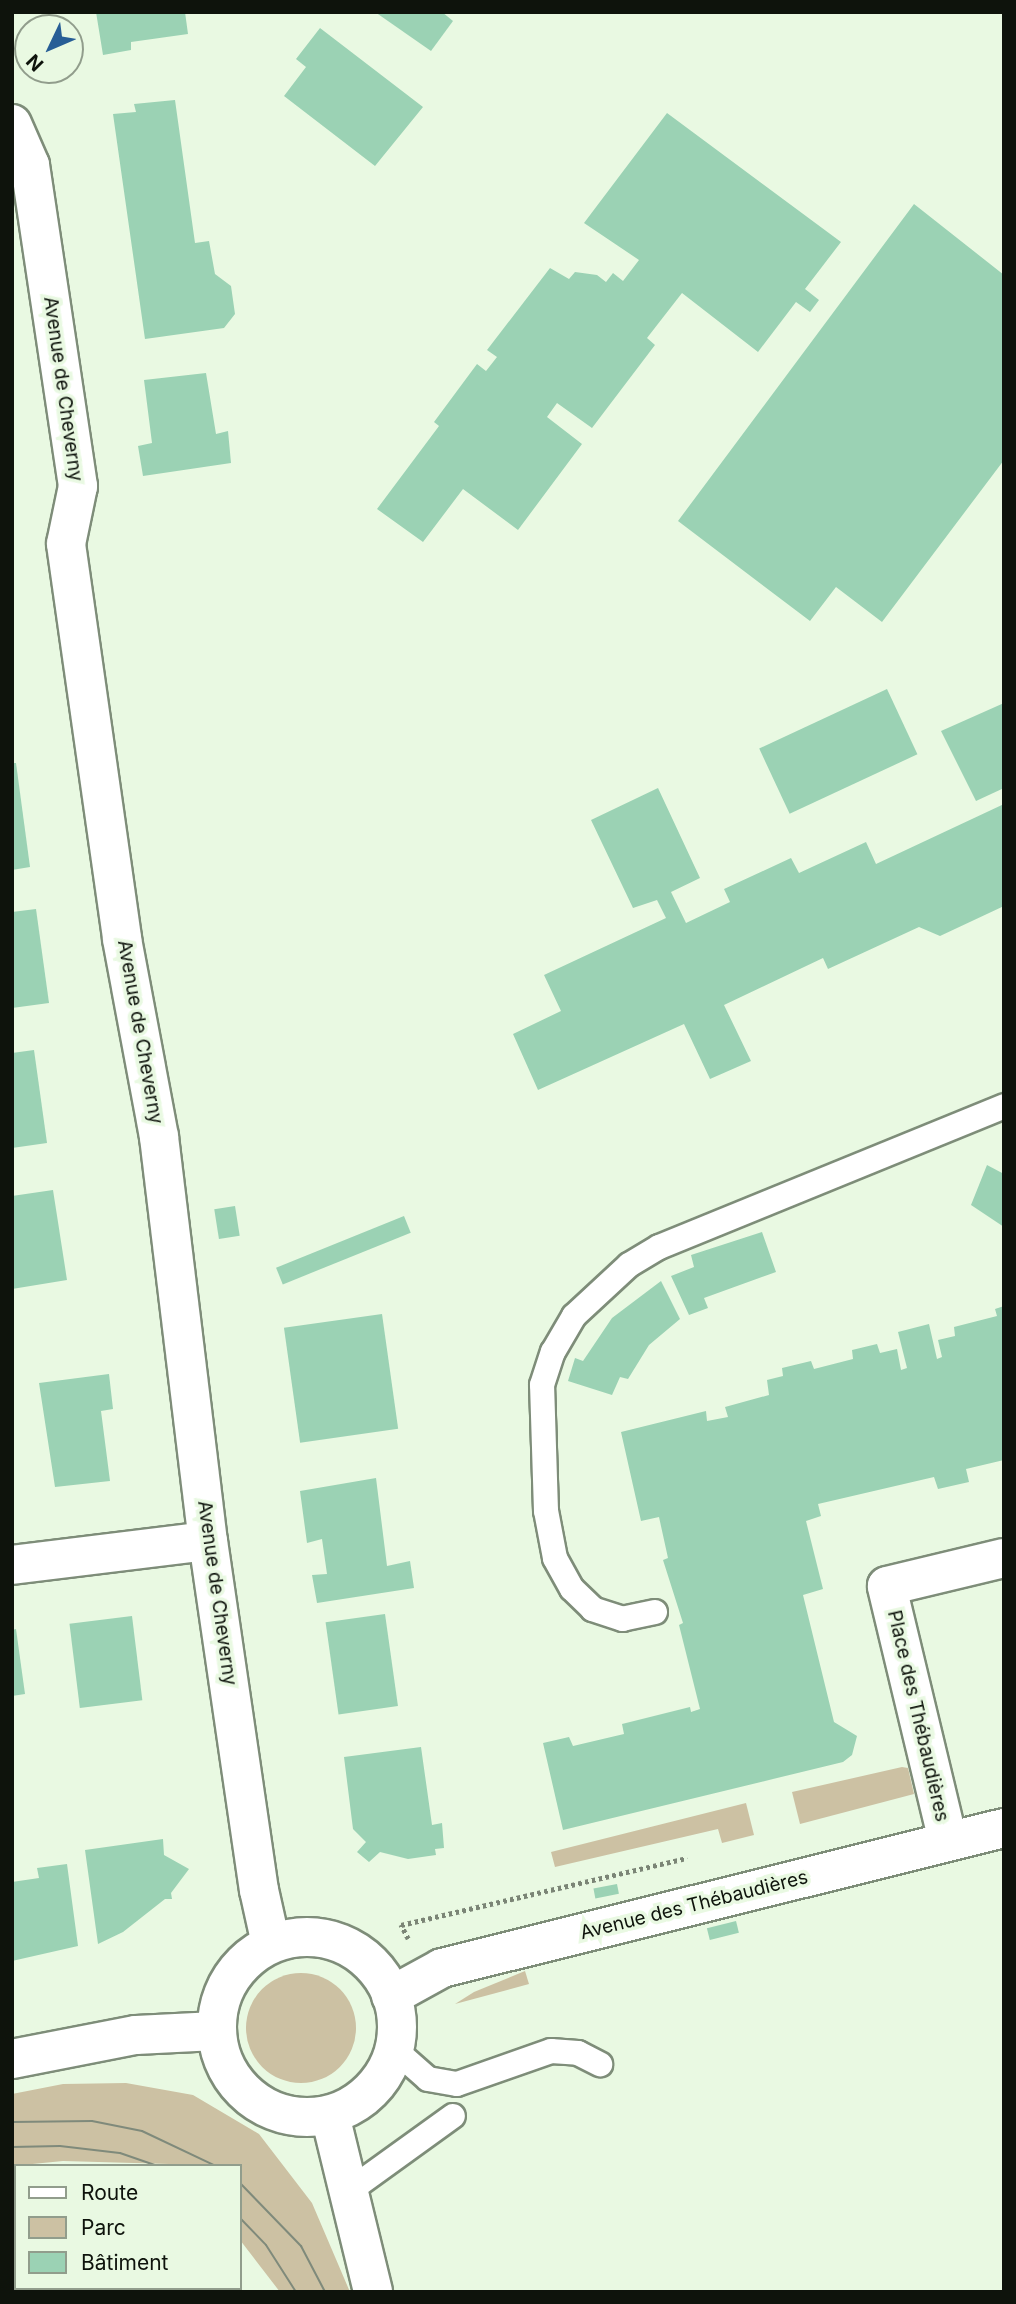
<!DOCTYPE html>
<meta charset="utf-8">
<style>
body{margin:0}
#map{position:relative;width:1016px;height:2304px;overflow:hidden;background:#e9f9e2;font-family:Inter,sans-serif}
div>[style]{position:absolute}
.green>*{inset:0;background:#ccc1a3}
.round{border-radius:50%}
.building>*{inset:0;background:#9bd2b4;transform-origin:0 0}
.path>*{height:4.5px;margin-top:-2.25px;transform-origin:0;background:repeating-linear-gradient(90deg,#7b8576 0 3.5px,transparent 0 7px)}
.roads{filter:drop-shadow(2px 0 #7e8d79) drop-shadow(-2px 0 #7e8d79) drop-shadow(0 2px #7e8d79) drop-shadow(0 -2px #7e8d79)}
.lane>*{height:24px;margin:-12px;padding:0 12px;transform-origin:12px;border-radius:12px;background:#fff}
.street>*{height:38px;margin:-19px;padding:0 19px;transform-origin:19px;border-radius:19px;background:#fff}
.secondary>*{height:38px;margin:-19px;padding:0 19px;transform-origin:19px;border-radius:19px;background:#fff}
.secondary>.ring{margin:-19px;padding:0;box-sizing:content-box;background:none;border:38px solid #fff;border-radius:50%}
.tram>*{height:2px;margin:-1px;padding:0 1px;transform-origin:1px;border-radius:1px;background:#7f8a7b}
span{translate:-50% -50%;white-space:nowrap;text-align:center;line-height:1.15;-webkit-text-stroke:7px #e9f9e2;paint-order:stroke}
.street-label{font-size:19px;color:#0e130c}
.frame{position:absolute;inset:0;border:14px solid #0e130c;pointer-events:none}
.legend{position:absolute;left:14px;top:2164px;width:228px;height:126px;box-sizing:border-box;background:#e9f9e2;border:2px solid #919d8c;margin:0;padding:9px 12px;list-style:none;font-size:21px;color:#0e130c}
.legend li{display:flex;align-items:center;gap:14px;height:35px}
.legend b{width:35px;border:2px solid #919d8c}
.north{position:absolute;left:14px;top:14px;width:70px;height:70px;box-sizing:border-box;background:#e9f9e2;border:2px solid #919d8c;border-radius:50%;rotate:226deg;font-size:19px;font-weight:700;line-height:28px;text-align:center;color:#0e130c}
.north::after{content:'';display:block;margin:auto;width:24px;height:32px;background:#275e96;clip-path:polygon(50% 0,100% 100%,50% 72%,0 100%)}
</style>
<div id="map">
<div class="green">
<i style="clip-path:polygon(902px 1767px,908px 1768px,914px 1794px,800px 1824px,792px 1792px)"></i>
<i style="clip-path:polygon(746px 1803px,754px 1835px,722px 1843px,718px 1829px,555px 1867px,551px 1852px)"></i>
<i style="clip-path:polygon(525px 1971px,529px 1984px,455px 2004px,474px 1992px)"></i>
<i class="round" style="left:246px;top:1973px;width:110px;height:110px"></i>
<i style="clip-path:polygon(126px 2083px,193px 2095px,259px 2134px,312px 2203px,350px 2292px,280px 2292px,240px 2240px,240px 2166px,63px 2161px,12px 2166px,12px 2094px,63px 2084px)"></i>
</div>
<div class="building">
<i style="clip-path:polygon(96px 12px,185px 12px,188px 34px,131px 42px,131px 50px,103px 55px)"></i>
<i style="clip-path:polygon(375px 12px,442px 12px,453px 21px,431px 51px)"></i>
<i style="clip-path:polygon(320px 28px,423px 107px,375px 166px,284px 96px,306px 67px,296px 59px)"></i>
<i style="clip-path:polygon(175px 100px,195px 243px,209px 241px,215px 274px,231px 286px,235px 314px,224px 328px,145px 339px,113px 114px,136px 112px,134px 104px)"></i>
<i style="clip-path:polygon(667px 113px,841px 242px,805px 289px,819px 300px,810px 312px,796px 302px,758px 352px,682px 293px,647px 338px,655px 345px,592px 428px,557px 403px,547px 417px,582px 444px,518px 530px,463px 489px,423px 542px,377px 509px,439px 426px,434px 422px,477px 364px,486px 371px,497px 357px,487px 350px,550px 268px,569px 279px,575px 272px,597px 275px,606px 282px,613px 273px,623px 281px,639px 260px,584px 223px)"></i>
<i style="clip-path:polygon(914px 204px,1004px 275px,1004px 460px,882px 622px,836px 587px,810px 621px,678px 521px)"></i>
<i style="clip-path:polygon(206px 373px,216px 434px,228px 431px,231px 463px,143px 476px,138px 446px,152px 443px,144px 380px)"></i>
<i style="left:887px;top:689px;width:72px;height:141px;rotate:65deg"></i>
<i style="clip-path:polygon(1004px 703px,1004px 788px,976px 801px,941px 731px)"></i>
<i style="clip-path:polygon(12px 763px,16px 763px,30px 867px,12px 870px)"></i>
<i style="clip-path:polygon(658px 788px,700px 878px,671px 892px,686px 923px,730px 902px,724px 889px,791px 858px,799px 873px,866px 842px,876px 864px,1004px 804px,1004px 906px,940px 936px,919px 927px,828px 969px,823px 958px,724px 1005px,751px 1061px,710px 1079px,684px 1024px,538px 1090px,513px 1034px,561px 1011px,544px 975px,666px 918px,657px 900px,633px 908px,591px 820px)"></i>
<i style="clip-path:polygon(36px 909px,49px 1003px,12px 1008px,12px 912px)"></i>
<i style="clip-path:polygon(34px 1050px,47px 1143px,12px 1148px,12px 1053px)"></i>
<i style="clip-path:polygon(987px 1165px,1004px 1174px,1004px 1227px,971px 1205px)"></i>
<i style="clip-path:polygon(53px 1190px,67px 1280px,12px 1289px,12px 1196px)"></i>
<i style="left:235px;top:1206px;width:30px;height:21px;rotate:81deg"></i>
<i style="left:404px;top:1216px;width:18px;height:138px;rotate:68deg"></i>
<i style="clip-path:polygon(762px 1232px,776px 1272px,704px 1298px,708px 1308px,689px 1315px,671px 1276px,694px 1267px,691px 1255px)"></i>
<i style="clip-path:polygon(661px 1281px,680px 1319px,649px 1345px,628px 1379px,620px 1377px,612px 1395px,568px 1381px,575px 1358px,583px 1361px,612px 1318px)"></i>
<i style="clip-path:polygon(1004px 1306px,1004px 1460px,966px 1469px,969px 1482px,938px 1489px,934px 1477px,818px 1504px,821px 1516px,806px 1521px,823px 1589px,803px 1595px,834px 1722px,857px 1736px,852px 1755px,843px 1762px,563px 1830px,543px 1743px,569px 1737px,573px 1746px,624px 1734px,622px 1724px,690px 1707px,691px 1712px,700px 1709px,679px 1625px,683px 1623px,663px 1560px,668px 1558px,659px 1517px,641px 1521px,621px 1432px,706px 1411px,707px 1421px,728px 1417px,725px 1407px,769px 1395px,767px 1380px,783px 1376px,782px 1368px,811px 1361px,814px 1369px,853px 1359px,852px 1350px,877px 1344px,880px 1353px,897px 1349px,901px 1370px,907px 1368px,898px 1332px,929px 1324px,937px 1359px,942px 1357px,938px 1340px,955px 1336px,954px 1327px,997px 1316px,995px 1309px)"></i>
<i style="left:382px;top:1314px;width:116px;height:99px;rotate:82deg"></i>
<i style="clip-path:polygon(109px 1374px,113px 1409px,101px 1411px,110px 1481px,55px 1487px,39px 1383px)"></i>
<i style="clip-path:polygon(376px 1478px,387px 1566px,410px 1561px,414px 1588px,317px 1603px,312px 1575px,327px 1574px,322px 1539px,307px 1543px,300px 1491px)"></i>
<i style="left:385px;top:1614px;width:93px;height:60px;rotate:82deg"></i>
<i style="left:132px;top:1616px;width:85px;height:63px;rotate:83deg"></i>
<i style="clip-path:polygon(16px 1629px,25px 1694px,12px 1696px,12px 1630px)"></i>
<i style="clip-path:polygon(421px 1747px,432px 1825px,442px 1823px,444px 1848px,435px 1849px,436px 1855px,408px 1859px,380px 1852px,369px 1862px,357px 1852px,366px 1842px,353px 1829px,344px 1757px)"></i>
<i style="clip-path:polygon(163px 1839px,164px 1855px,189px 1869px,171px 1893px,172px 1899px,165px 1899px,123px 1932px,98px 1944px,85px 1850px)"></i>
<i style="clip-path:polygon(67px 1864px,78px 1946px,12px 1961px,12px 1882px,39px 1878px,37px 1868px)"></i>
<i style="left:617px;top:1884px;width:10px;height:24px;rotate:79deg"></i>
<i style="left:736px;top:1921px;width:12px;height:30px;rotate:76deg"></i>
<i style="clip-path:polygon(16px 2169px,16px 2288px,242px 2292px,12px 2292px)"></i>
</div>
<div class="path">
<i style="left:408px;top:1939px;width:16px;rotate:-117deg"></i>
<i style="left:401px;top:1925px;width:294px;rotate:-13.2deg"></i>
</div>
<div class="roads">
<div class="lane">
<i style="left:655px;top:1612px;width:33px;rotate:168deg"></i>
<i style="left:623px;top:1619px;width:32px;rotate:-162deg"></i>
<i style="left:593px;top:1609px;width:29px;rotate:-136deg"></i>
<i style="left:572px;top:1589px;width:35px;rotate:-119deg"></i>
<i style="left:555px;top:1558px;width:48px;rotate:-100.8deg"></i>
<i style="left:546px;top:1511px;width:126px;rotate:-91.8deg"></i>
<i style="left:542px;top:1385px;width:35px;rotate:-72deg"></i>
<i style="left:553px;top:1352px;width:42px;rotate:-59.7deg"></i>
<i style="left:574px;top:1316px;width:75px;rotate:-42.8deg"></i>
<i style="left:629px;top:1265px;width:35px;rotate:-31deg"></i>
<i style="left:659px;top:1247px;width:373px;rotate:-22.2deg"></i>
<i style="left:394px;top:2049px;width:45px;rotate:41.4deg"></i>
<i style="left:428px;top:2079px;width:29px;rotate:10deg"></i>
<i style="left:457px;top:2084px;width:100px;rotate:-19.3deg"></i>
<i style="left:551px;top:2051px;width:27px;rotate:4deg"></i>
<i style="left:578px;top:2053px;width:25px;rotate:27deg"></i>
<i style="left:349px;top:2191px;width:128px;rotate:-35.8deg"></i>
</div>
<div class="street">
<i style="left:12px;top:124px;width:45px;rotate:66.3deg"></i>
<i style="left:30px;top:165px;width:325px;rotate:81.5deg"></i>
<i style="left:78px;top:486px;width:59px;rotate:101.7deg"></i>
<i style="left:66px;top:544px;width:399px;rotate:81.9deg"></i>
<i style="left:122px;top:939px;width:201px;rotate:79.4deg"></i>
<i style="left:159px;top:1137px;width:407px;rotate:83.1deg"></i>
<i style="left:208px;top:1541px;width:353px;rotate:81.7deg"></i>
<i style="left:259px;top:1890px;width:55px;rotate:77.5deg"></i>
<i style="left:12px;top:1565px;width:197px;rotate:-7deg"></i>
<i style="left:948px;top:1841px;width:262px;rotate:-103.5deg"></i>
<i style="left:887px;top:1586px;width:120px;rotate:-13.5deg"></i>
<i style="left:330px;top:2115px;width:182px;rotate:76.3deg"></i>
</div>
<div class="secondary">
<i class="ring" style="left:217px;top:1937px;width:142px;height:142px"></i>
<i style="left:391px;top:1996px;width:58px;rotate:-28.8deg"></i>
<i style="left:442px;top:1968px;width:579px;rotate:-13.99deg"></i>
<i style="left:12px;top:2059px;width:126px;rotate:-11deg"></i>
<i style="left:136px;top:2035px;width:80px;rotate:-2.9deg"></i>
</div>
</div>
<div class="tram">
<i style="left:12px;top:2122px;width:80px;rotate:-0.7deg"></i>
<i style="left:92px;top:2121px;width:51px;rotate:11.3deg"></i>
<i style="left:142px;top:2131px;width:82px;rotate:25.3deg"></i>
<i style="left:12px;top:2147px;width:48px;rotate:-1.2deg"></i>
<i style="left:60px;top:2146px;width:60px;rotate:6.7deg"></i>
<i style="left:120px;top:2153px;width:39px;rotate:19deg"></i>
<i style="left:240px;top:2183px;width:88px;rotate:45.9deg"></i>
<i style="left:301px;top:2246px;width:52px;rotate:62.4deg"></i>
<i style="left:240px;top:2218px;width:37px;rotate:46deg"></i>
<i style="left:266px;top:2245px;width:56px;rotate:57.4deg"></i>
</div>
<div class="street-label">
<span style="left:63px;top:389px;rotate:82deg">Avenue de Cheverny</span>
<span style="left:140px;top:1032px;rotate:80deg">Avenue de Cheverny</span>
<span style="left:217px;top:1593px;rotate:82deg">Avenue de Cheverny</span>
<span style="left:918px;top:1716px;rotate:77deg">Place des Thébaudières</span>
<span style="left:694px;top:1905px;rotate:-14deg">Avenue des Thébaudières</span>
</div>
<div class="frame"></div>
<ul class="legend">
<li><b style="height:9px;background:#fff"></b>Route</li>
<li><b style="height:19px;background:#ccc1a3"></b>Parc</li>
<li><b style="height:19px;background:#9bd2b4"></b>Bâtiment</li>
</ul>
<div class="north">N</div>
</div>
